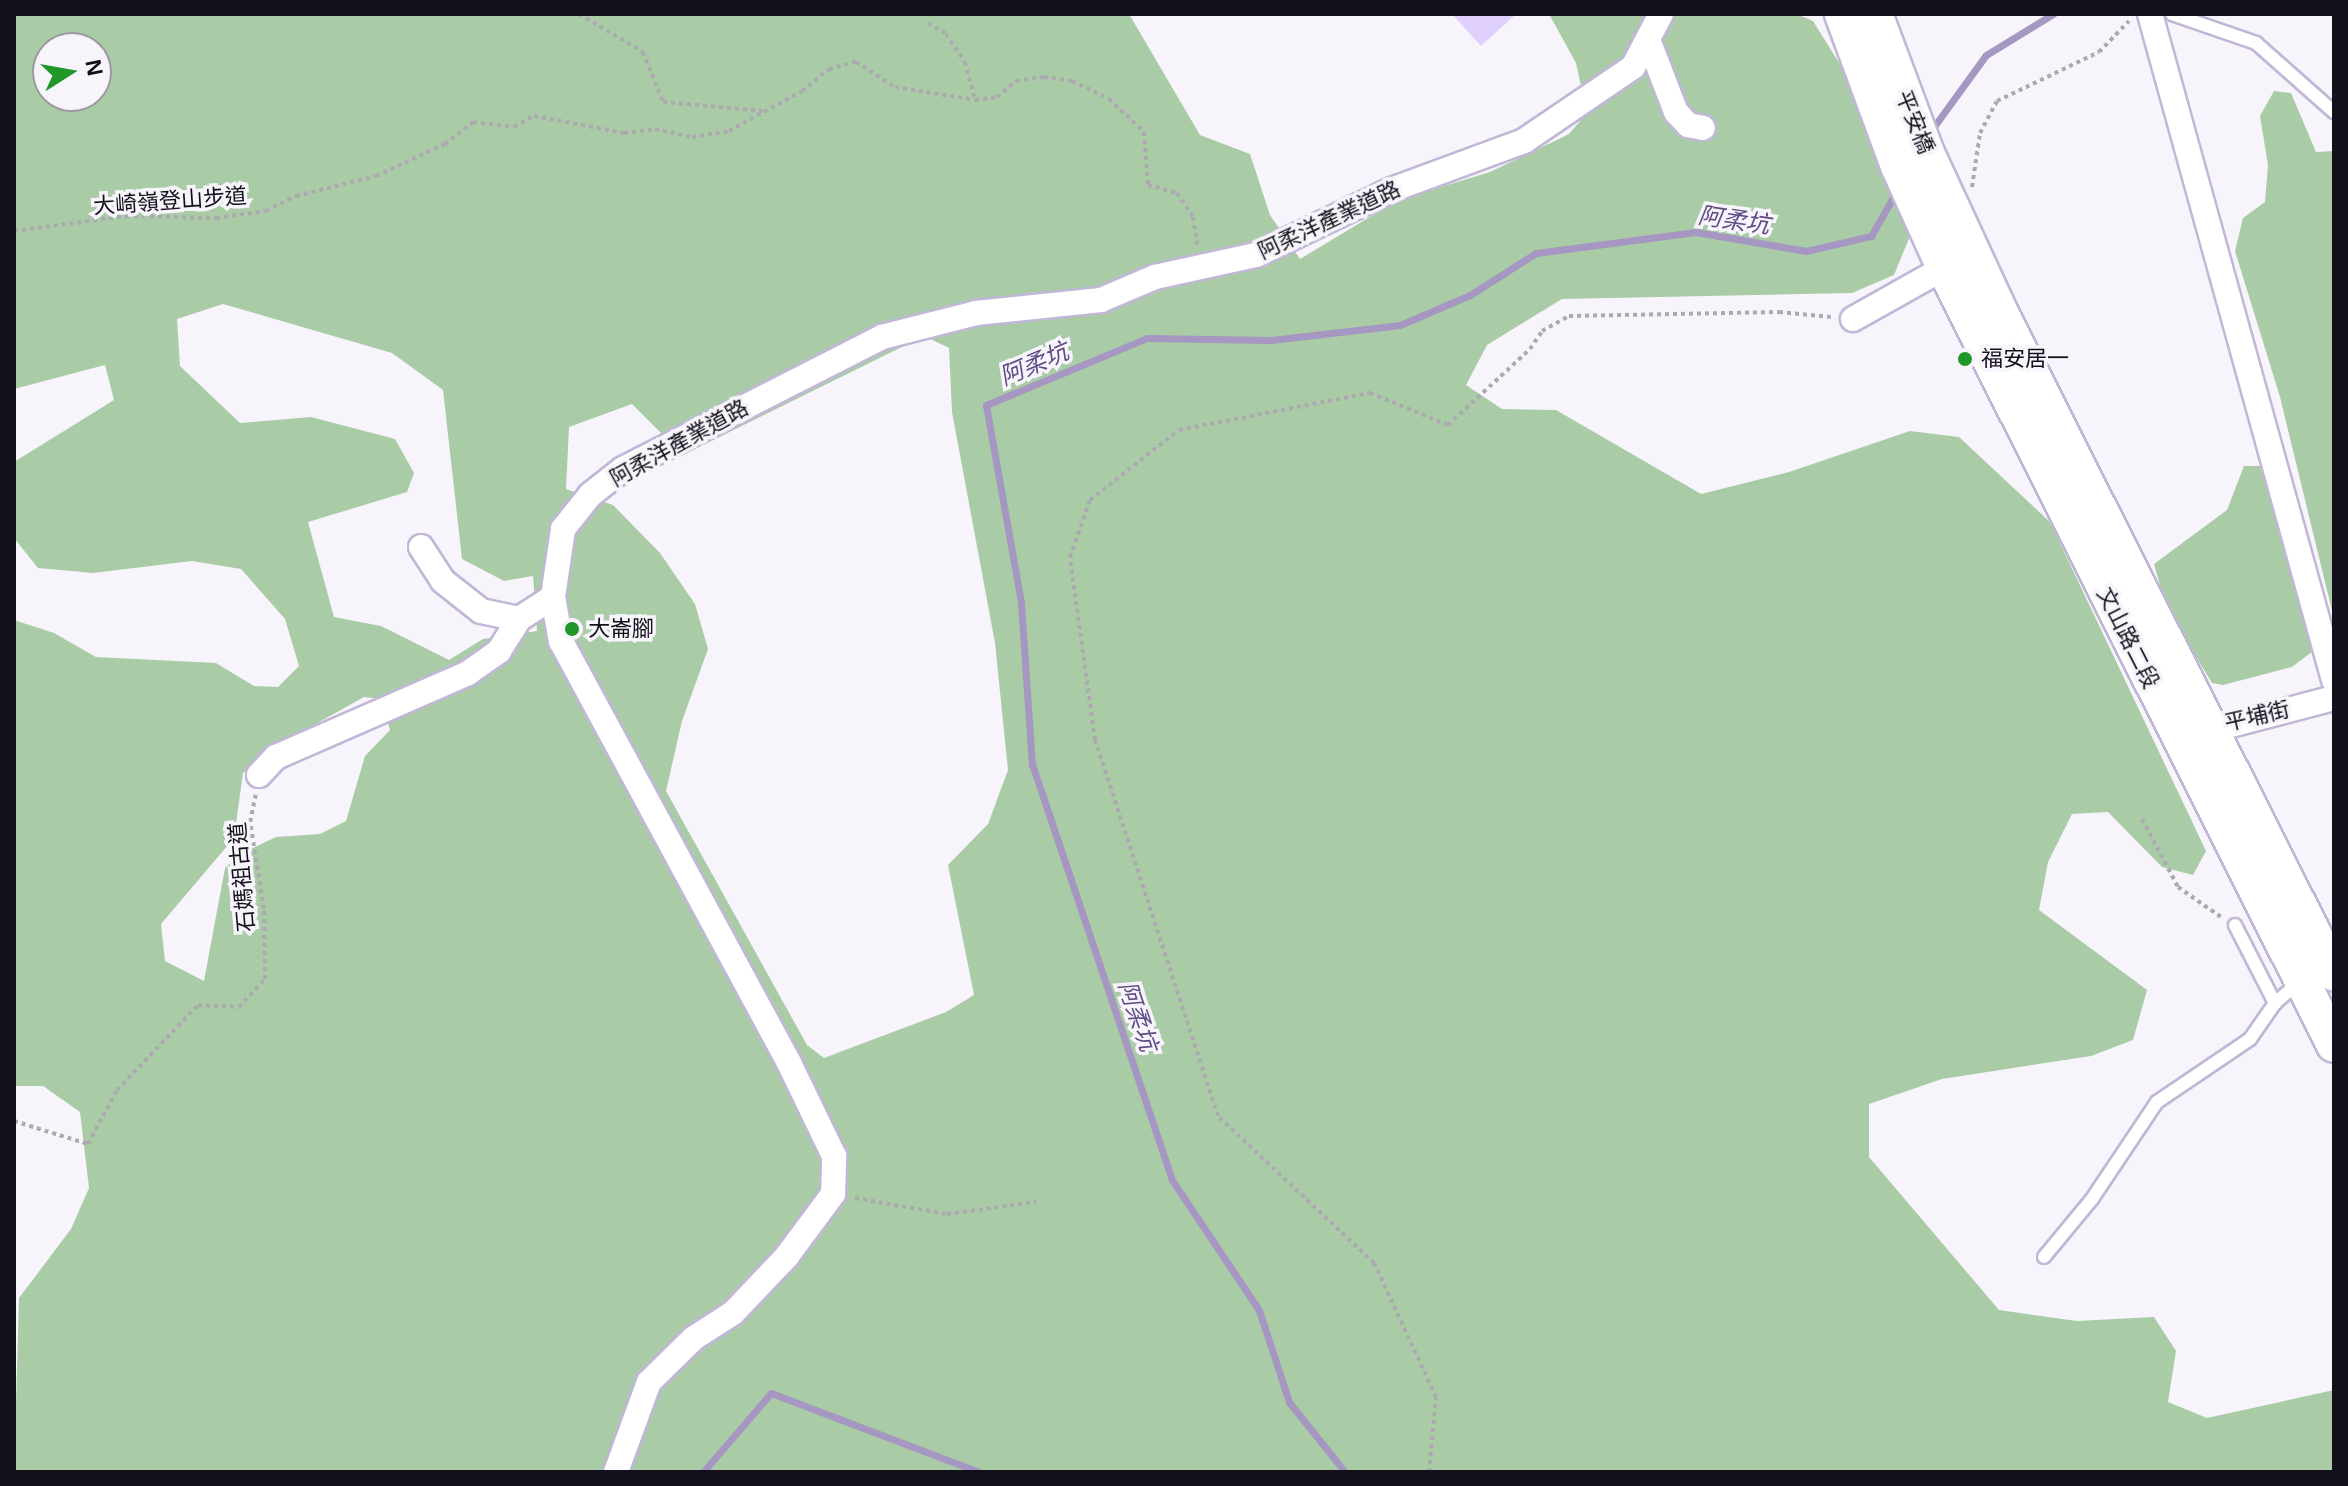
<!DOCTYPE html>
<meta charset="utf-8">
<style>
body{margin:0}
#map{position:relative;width:2348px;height:1486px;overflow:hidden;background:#f7f5fb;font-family:Helvetica,"Noto Sans TC",sans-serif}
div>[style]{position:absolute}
.forest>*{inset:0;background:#a9cca7}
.stream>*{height:7px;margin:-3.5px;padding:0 3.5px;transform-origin:3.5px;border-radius:3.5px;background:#a597c1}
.building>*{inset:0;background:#dfd0fd}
.path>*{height:4px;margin-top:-2px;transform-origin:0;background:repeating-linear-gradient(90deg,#aca9b1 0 4px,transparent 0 8px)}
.roads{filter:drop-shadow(2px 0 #c1b7d6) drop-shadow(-2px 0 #c1b7d6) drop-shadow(0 2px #c1b7d6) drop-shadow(0 -2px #c1b7d6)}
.service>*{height:12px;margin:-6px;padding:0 6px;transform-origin:6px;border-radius:6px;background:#fff}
.minor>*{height:24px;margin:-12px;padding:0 12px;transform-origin:12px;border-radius:12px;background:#fff}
.secondary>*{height:34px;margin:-17px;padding:0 17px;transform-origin:17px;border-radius:17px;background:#fff}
.dots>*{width:22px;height:22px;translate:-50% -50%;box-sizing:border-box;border:4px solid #f7f5fb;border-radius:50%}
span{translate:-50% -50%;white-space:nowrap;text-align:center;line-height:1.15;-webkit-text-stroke:7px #f7f5fb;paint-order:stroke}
.street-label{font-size:22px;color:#14101b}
.poi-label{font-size:22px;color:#14101b}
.left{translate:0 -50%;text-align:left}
.water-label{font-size:24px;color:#604b83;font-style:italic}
.frame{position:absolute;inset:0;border:16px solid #14101b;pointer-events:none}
.north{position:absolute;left:32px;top:32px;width:80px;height:80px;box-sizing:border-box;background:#f7f5fb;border:2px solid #9c99a1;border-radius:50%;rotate:79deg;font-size:22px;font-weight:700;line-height:32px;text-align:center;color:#14101b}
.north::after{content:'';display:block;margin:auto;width:28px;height:36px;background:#1f9829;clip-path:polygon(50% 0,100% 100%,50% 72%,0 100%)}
</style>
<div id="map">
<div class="forest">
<i style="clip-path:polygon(evenodd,14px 14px,1129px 14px,1200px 135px,1250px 154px,1270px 215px,1300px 259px,1398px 200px,1490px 172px,1569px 134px,1587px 113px,1576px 63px,1549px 14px,1797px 14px,1813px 21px,1846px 74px,1910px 236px,1894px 275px,1852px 293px,1562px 299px,1487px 345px,1466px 385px,1502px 409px,1556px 410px,1701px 494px,1789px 472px,1910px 431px,1959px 437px,2050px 522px,2206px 851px,2193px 875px,2162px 867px,2108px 812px,2072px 814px,2048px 862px,2039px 910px,2147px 990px,2133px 1040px,2091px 1056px,1942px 1079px,1869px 1104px,1869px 1157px,1999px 1310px,2077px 1321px,2154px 1317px,2176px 1351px,2168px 1402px,2207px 1418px,2334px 1390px,2334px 1472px,14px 1472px,19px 1298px,71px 1229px,89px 1188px,80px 1112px,43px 1086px,14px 1086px,14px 620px,54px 633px,96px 657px,216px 663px,254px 686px,278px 687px,299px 666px,285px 619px,241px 569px,192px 561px,93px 573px,38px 568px,14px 538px,14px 462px,114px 400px,105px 365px,14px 389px,14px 14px,48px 48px,96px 48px,96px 96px,48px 96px,48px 48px,14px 14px,223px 304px,392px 353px,443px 390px,462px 559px,504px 581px,533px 576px,537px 631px,483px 639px,449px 660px,381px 626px,334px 617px,308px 522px,407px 492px,414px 473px,395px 439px,311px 417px,240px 423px,180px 366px,177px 319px,223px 304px,14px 14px,924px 336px,949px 348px,952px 412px,995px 643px,1008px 770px,988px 824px,948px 865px,974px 995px,946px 1012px,824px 1058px,807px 1045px,666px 791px,682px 721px,708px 649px,695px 604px,660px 553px,613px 505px,566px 489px,569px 427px,632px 404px,683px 455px,924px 336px,14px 14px,364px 697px,381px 699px,390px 730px,365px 756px,346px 821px,320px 834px,276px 837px,240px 854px,225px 868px,204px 981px,165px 961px,161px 924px,234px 838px,243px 773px,278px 745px,364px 697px)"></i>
<i style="clip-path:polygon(2274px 91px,2291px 93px,2316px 152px,2334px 151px,2334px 619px,2280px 397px,2235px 251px,2243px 218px,2265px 202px,2268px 165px,2260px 116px)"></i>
<i style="clip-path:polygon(2244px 466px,2260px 466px,2313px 651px,2292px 667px,2223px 685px,2212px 683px,2166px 607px,2154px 564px,2227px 510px)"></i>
</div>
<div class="stream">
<i style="left:1930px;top:132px;width:95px;rotate:-54deg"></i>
<i style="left:1986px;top:55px;width:79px;rotate:-31.5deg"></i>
<i style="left:703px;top:1472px;width:104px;rotate:-49.3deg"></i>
<i style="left:771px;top:1393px;width:222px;rotate:20.8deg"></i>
<i style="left:1345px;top:1472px;width:90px;rotate:-128.7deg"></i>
<i style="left:1289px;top:1402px;width:97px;rotate:-108.1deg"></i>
<i style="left:1259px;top:1310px;width:156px;rotate:-123.8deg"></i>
<i style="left:1172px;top:1180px;width:438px;rotate:-108.6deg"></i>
<i style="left:1032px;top:765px;width:163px;rotate:-93.9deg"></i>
<i style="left:1021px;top:602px;width:200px;rotate:-100.1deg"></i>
<i style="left:986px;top:405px;width:174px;rotate:-22.6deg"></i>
<i style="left:1147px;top:338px;width:124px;rotate:0.9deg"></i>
<i style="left:1271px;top:340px;width:130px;rotate:-6.6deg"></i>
<i style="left:1400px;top:325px;width:76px;rotate:-23.2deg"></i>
<i style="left:1470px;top:295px;width:78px;rotate:-32.5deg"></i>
<i style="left:1536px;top:253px;width:161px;rotate:-7.5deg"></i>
<i style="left:1696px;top:232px;width:112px;rotate:9.8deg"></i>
<i style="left:1806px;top:251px;width:67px;rotate:-13deg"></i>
<i style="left:1871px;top:236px;width:51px;rotate:-60.4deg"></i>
</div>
<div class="building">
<i style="clip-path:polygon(1452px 14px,1516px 14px,1481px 46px)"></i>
</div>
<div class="path">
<i style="left:579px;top:14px;width:74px;rotate:30.7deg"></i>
<i style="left:643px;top:52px;width:54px;rotate:68.2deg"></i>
<i style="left:663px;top:102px;width:100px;rotate:5.1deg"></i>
<i style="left:928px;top:23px;width:21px;rotate:31deg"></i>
<i style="left:946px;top:34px;width:34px;rotate:56deg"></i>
<i style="left:965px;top:62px;width:39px;rotate:75deg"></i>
<i style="left:1972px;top:187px;width:55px;rotate:-81.6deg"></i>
<i style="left:1980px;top:133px;width:36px;rotate:-62deg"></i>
<i style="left:1997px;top:101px;width:113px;rotate:-25.7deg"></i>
<i style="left:2099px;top:52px;width:43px;rotate:-45.9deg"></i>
<i style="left:14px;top:231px;width:113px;rotate:-7.6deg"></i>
<i style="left:126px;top:216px;width:90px;rotate:1.3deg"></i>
<i style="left:216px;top:218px;width:50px;rotate:-8deg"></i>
<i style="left:266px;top:211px;width:34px;rotate:-27deg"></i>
<i style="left:296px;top:196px;width:82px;rotate:-14deg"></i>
<i style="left:376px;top:176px;width:76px;rotate:-24.9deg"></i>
<i style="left:445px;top:144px;width:36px;rotate:-38deg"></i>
<i style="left:473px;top:122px;width:41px;rotate:7deg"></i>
<i style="left:514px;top:127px;width:23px;rotate:-29deg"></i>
<i style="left:534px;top:116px;width:92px;rotate:10.7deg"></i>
<i style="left:624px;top:133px;width:31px;rotate:-7deg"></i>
<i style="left:655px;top:129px;width:38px;rotate:12deg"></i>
<i style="left:692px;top:137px;width:37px;rotate:-9deg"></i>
<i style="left:729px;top:131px;width:83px;rotate:-28.7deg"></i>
<i style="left:802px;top:91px;width:35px;rotate:-39deg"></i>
<i style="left:829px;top:69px;width:28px;rotate:-15deg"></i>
<i style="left:856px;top:62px;width:46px;rotate:32.7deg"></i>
<i style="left:895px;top:87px;width:81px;rotate:9.2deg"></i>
<i style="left:975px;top:100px;width:22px;rotate:-8deg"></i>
<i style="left:997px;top:97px;width:25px;rotate:-40deg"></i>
<i style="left:1016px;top:81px;width:28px;rotate:-8deg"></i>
<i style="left:1044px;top:77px;width:28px;rotate:8deg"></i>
<i style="left:1072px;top:81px;width:41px;rotate:25.9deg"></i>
<i style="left:1109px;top:99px;width:48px;rotate:43.3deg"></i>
<i style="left:1144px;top:132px;width:53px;rotate:85.7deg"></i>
<i style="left:1148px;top:185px;width:30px;rotate:15deg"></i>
<i style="left:1177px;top:193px;width:29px;rotate:56deg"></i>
<i style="left:1193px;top:217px;width:30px;rotate:81deg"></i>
<i style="left:2142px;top:819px;width:77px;rotate:62.1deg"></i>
<i style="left:2178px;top:887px;width:52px;rotate:34.9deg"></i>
<i style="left:14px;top:1121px;width:77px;rotate:17.3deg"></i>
<i style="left:88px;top:1144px;width:61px;rotate:-61.8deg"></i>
<i style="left:117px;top:1090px;width:117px;rotate:-46.4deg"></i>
<i style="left:198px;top:1005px;width:41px;rotate:2.8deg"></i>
<i style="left:239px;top:1007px;width:38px;rotate:-47deg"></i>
<i style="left:265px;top:979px;width:70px;rotate:-90.8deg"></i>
<i style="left:264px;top:909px;width:88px;rotate:-99.1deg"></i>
<i style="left:250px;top:822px;width:29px;rotate:-78deg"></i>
<i style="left:855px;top:1198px;width:93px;rotate:9.9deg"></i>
<i style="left:947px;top:1214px;width:90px;rotate:-7.7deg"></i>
<i style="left:1429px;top:1472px;width:75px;rotate:-84.7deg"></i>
<i style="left:1436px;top:1397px;width:148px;rotate:-114.8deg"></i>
<i style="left:1374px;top:1263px;width:214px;rotate:-136.7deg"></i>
<i style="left:1218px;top:1116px;width:396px;rotate:-108.1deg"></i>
<i style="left:1095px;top:740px;width:185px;rotate:-97.8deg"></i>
<i style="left:1070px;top:557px;width:60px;rotate:-70.7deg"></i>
<i style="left:1090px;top:500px;width:113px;rotate:-38.2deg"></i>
<i style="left:1179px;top:430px;width:195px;rotate:-11deg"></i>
<i style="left:1370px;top:393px;width:84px;rotate:22.3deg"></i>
<i style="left:1448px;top:425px;width:112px;rotate:-42.8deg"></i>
<i style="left:1530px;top:349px;width:22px;rotate:-56deg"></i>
<i style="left:1542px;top:331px;width:31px;rotate:-29deg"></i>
<i style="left:1569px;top:316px;width:210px;rotate:-1.1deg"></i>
<i style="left:1779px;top:312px;width:52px;rotate:5.5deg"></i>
</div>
<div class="roads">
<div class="service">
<i style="left:2172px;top:14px;width:89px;rotate:19deg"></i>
<i style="left:2256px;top:43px;width:104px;rotate:41.5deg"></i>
<i style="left:2235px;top:925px;width:88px;rotate:62.9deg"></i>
<i style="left:2044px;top:1257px;width:75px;rotate:-50.4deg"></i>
<i style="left:2092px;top:1199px;width:117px;rotate:-56.2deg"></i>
<i style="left:2157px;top:1102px;width:112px;rotate:-34.1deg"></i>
<i style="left:2250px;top:1039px;width:44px;rotate:-55.2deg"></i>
<i style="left:2275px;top:1003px;width:32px;rotate:-41deg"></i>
</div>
<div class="minor">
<i style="left:2150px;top:14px;width:691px;rotate:74.56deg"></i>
<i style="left:1649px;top:42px;width:75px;rotate:68.9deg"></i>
<i style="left:1676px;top:112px;width:18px;rotate:47deg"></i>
<i style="left:1688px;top:125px;width:15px;rotate:11deg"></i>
<i style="left:1853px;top:319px;width:104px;rotate:-29.3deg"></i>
<i style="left:421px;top:547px;width:40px;rotate:57.1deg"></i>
<i style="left:443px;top:581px;width:48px;rotate:38.3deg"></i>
<i style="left:481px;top:611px;width:39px;rotate:12deg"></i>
<i style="left:519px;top:619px;width:40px;rotate:-32.9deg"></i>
<i style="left:2197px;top:734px;width:142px;rotate:-14.7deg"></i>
<i style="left:259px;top:775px;width:25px;rotate:-47deg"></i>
<i style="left:276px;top:757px;width:210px;rotate:-23.6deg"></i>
<i style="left:468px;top:673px;width:38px;rotate:-35deg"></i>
<i style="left:499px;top:651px;width:38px;rotate:-58deg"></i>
<i style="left:616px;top:1472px;width:96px;rotate:-69.9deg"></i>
<i style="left:649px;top:1382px;width:63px;rotate:-44.4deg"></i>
<i style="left:694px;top:1338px;width:46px;rotate:-32.7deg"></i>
<i style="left:733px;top:1313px;width:79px;rotate:-46.5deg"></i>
<i style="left:787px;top:1256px;width:77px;rotate:-53.4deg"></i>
<i style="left:833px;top:1194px;width:38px;rotate:-88deg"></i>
<i style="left:834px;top:1156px;width:106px;rotate:-115.8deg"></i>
<i style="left:788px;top:1061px;width:477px;rotate:-118.4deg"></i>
<i style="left:561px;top:642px;width:46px;rotate:-100.1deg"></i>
<i style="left:553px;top:597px;width:69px;rotate:-81.6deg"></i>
<i style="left:563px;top:529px;width:43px;rotate:-51.5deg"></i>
<i style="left:590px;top:495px;width:42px;rotate:-38.2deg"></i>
<i style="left:623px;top:469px;width:291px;rotate:-27deg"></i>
<i style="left:882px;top:337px;width:97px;rotate:-14.3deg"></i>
<i style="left:976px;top:313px;width:126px;rotate:-5.9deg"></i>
<i style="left:1101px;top:300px;width:59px;rotate:-23.1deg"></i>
<i style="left:1155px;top:277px;width:103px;rotate:-12.3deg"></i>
<i style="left:1256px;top:255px;width:150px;rotate:-25.7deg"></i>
<i style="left:1391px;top:190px;width:142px;rotate:-20.2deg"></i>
<i style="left:1524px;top:141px;width:132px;rotate:-34.2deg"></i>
<i style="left:1633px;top:67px;width:60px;rotate:-62.2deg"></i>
</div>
<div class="secondary">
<i style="left:1842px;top:14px;width:162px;rotate:69.8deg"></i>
<i style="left:1898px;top:166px;width:112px;rotate:65.7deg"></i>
<i style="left:1944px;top:268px;width:869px;rotate:63.35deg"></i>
<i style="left:1875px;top:14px;width:148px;rotate:69.5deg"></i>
<i style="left:1927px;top:153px;width:174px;rotate:65.2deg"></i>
<i style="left:2000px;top:311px;width:742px;rotate:63.26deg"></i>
</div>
</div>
<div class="dots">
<i style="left:1965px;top:359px;background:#1f9829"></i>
<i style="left:572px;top:629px;background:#1f9829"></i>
</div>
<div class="street-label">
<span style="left:1915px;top:122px;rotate:68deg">平安橋</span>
<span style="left:170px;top:201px;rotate:-4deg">大崎嶺登山步道</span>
<span style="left:1329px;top:220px;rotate:-25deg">阿柔洋產業道路</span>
<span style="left:679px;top:443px;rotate:-29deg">阿柔洋產業道路</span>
<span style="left:2128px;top:638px;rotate:63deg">文山路二段</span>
<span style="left:2257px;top:716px;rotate:-13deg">平埔街</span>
<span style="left:242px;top:877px;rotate:-95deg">石媽祖古道</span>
</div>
<div class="poi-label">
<span class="left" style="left:1981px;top:359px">福安居一</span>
<span class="left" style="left:588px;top:629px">大崙腳</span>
</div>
<div class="water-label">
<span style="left:1734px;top:220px;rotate:8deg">阿柔坑</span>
<span style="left:1034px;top:364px;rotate:-23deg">阿柔坑</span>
<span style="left:1138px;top:1016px;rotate:71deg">阿柔坑</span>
</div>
<div class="frame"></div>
<div class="north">N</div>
</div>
